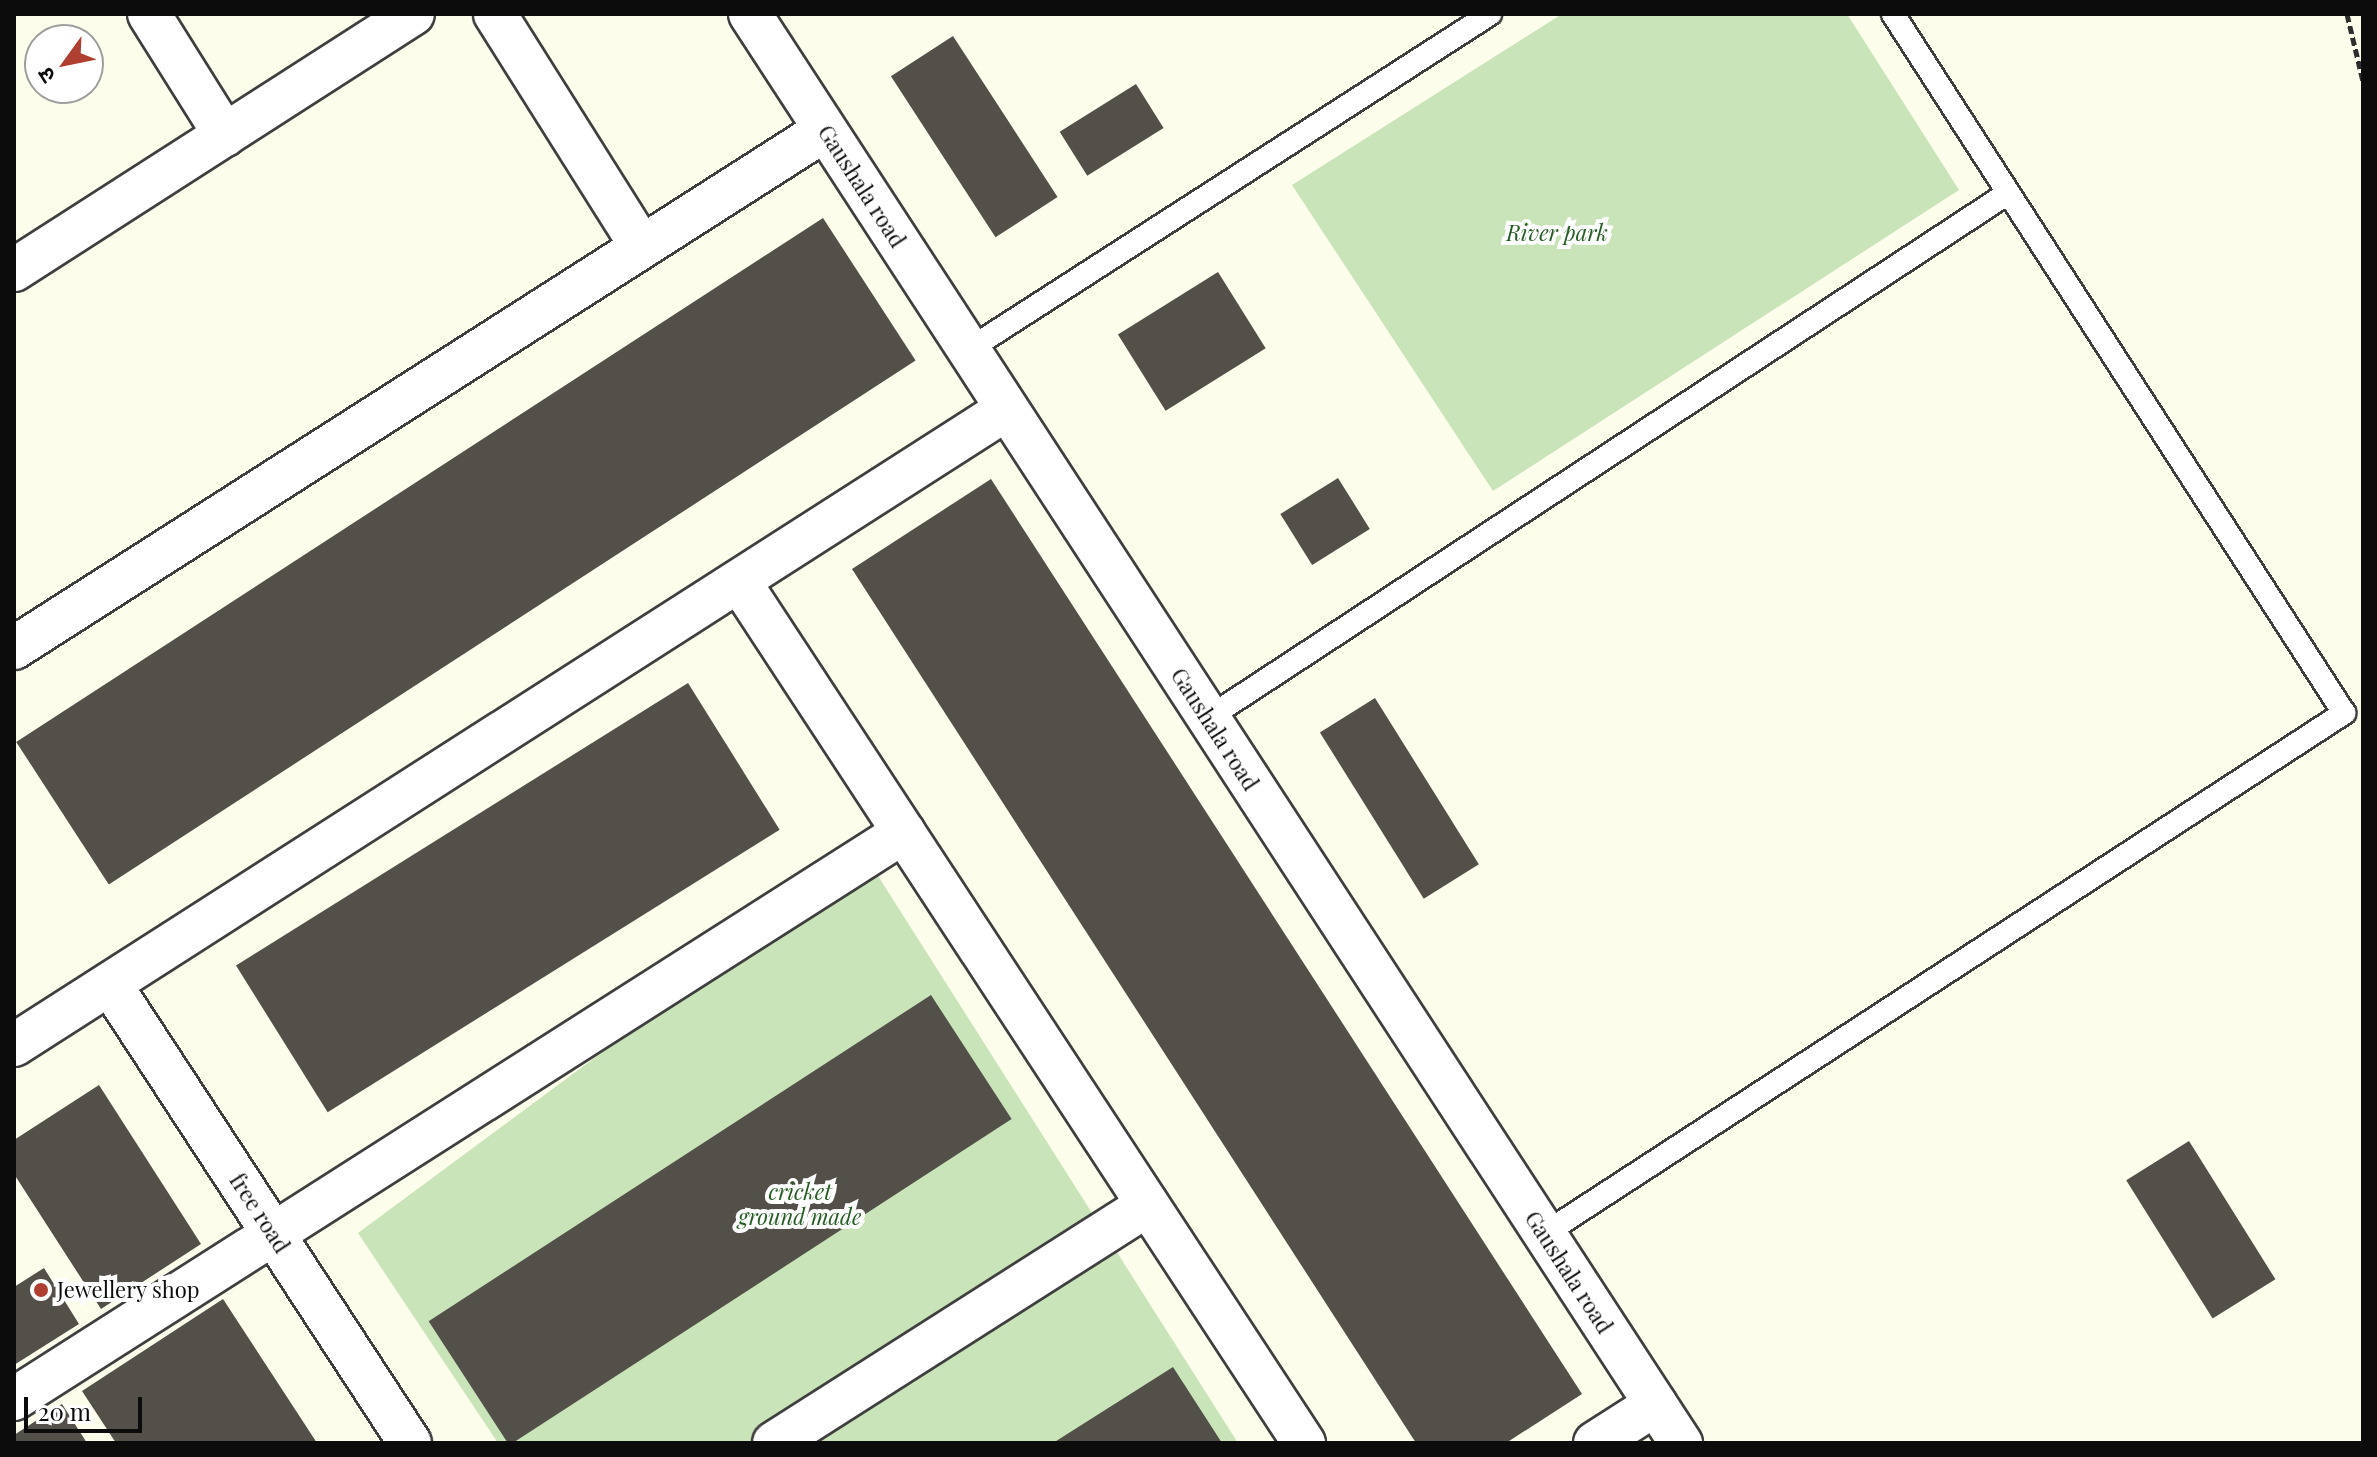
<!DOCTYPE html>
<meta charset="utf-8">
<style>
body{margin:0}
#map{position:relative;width:2377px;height:1457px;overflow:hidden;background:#fdfdec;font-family:"Playfair Display","Noto Sans Devanagari",serif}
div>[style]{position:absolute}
.green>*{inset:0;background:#c9e4b9}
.building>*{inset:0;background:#534f49;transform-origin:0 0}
.path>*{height:5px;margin-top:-2.5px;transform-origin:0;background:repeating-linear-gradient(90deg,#2e2e2e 0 8px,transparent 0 12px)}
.roads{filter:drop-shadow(2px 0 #3f3f3f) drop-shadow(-2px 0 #3f3f3f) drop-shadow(0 2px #3f3f3f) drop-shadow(0 -2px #3f3f3f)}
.service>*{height:22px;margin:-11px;padding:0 11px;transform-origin:11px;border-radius:11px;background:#fff}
.minor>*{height:42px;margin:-21px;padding:0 21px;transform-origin:21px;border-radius:21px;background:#fff}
.dots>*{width:22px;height:22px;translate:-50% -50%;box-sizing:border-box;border:4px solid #fff;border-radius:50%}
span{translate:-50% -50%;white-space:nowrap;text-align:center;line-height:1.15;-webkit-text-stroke:8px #fff;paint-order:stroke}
.street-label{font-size:22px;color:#0c0c0c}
.park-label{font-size:22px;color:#255d23;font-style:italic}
.poi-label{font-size:22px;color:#0c0c0c}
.left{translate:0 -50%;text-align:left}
.frame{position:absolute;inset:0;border:16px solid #0c0c0c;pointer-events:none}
.north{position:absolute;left:24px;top:24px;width:80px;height:80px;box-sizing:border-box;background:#fff;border:2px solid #9e9e9e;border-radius:50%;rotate:237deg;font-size:22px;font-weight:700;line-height:32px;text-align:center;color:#0c0c0c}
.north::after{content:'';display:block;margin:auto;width:28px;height:36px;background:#ae3f31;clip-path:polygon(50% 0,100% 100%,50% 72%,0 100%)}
.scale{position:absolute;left:24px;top:1397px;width:118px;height:36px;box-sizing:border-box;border:4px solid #0c0c0c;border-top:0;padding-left:10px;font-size:24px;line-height:28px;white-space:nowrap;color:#0c0c0c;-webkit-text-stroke:6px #fff;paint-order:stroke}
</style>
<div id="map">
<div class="green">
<i style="clip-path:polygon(1562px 14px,1847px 14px,1959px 190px,1493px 491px,1292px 185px)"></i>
<i style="clip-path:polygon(866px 857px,1238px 1443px,498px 1443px,358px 1233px)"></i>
</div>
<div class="building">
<i style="left:953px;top:36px;width:192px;height:74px;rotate:57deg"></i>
<i style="left:1136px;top:84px;width:52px;height:90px;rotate:58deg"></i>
<i style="left:823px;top:218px;width:170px;height:962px;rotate:57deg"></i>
<i style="left:1218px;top:272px;width:90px;height:118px;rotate:58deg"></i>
<i style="left:1338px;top:478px;width:60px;height:68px;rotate:58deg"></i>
<i style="clip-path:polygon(991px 479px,1582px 1394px,1506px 1443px,1416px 1443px,852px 569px)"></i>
<i style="left:688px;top:683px;width:173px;height:533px;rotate:58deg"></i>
<i style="left:1375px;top:698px;width:196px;height:65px;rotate:58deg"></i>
<i style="left:931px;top:995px;width:148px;height:599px;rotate:57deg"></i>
<i style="clip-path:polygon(99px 1085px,201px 1244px,101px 1309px,14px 1174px,14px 1140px)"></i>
<i style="left:2189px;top:1141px;width:163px;height:74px;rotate:58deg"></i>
<i style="clip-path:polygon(44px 1268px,79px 1324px,14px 1365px,14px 1287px)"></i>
<i style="clip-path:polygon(223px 1299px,317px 1443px,116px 1443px,82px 1391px)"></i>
<i style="clip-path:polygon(1173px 1367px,1222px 1443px,1053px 1443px)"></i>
<i style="clip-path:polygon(62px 1404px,87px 1443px,14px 1443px,14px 1435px)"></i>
</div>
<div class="path">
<i style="left:2347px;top:14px;width:69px;rotate:76.6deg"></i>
</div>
<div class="roads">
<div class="service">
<i style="left:968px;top:350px;width:621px;rotate:-32.77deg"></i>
<i style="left:1208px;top:718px;width:957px;rotate:-33.27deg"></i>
<i style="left:1544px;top:1234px;width:955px;rotate:-33.07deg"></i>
<i style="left:2344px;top:713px;width:832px;rotate:-122.83deg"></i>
</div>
<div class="minor">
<i style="left:149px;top:14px;width:143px;rotate:57.9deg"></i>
<i style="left:495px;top:14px;width:275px;rotate:57.8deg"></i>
<i style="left:750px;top:14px;width:1706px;rotate:56.92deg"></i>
<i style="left:14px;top:270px;width:474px;rotate:-32.7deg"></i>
<i style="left:739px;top:581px;width:1031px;rotate:56.76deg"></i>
<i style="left:14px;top:648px;width:962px;rotate:-32.57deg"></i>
<i style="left:110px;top:984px;width:548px;rotate:56.83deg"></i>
<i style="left:14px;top:1045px;width:1179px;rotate:-32.64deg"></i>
<i style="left:14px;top:1399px;width:1055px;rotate:-32.5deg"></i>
<i style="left:774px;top:1443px;width:443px;rotate:-32.5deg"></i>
<i style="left:1595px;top:1443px;width:72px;rotate:-32.6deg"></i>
</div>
</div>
<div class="dots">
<i style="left:41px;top:1290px;background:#ae3f31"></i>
</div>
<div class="street-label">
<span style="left:862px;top:186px;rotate:57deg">Gaushala road</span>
<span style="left:1215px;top:729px;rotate:57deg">Gaushala road</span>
<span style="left:260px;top:1213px;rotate:57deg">free road</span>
<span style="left:1569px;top:1272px;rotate:57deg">Gaushala road</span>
</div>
<div class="park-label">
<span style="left:1557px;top:233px">River park</span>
<span style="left:800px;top:1204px">cricket<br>ground made</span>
</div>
<div class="poi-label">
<span class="left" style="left:57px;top:1290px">Jewellery shop</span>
</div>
<div class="frame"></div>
<div class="north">उ</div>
<div class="scale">20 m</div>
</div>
